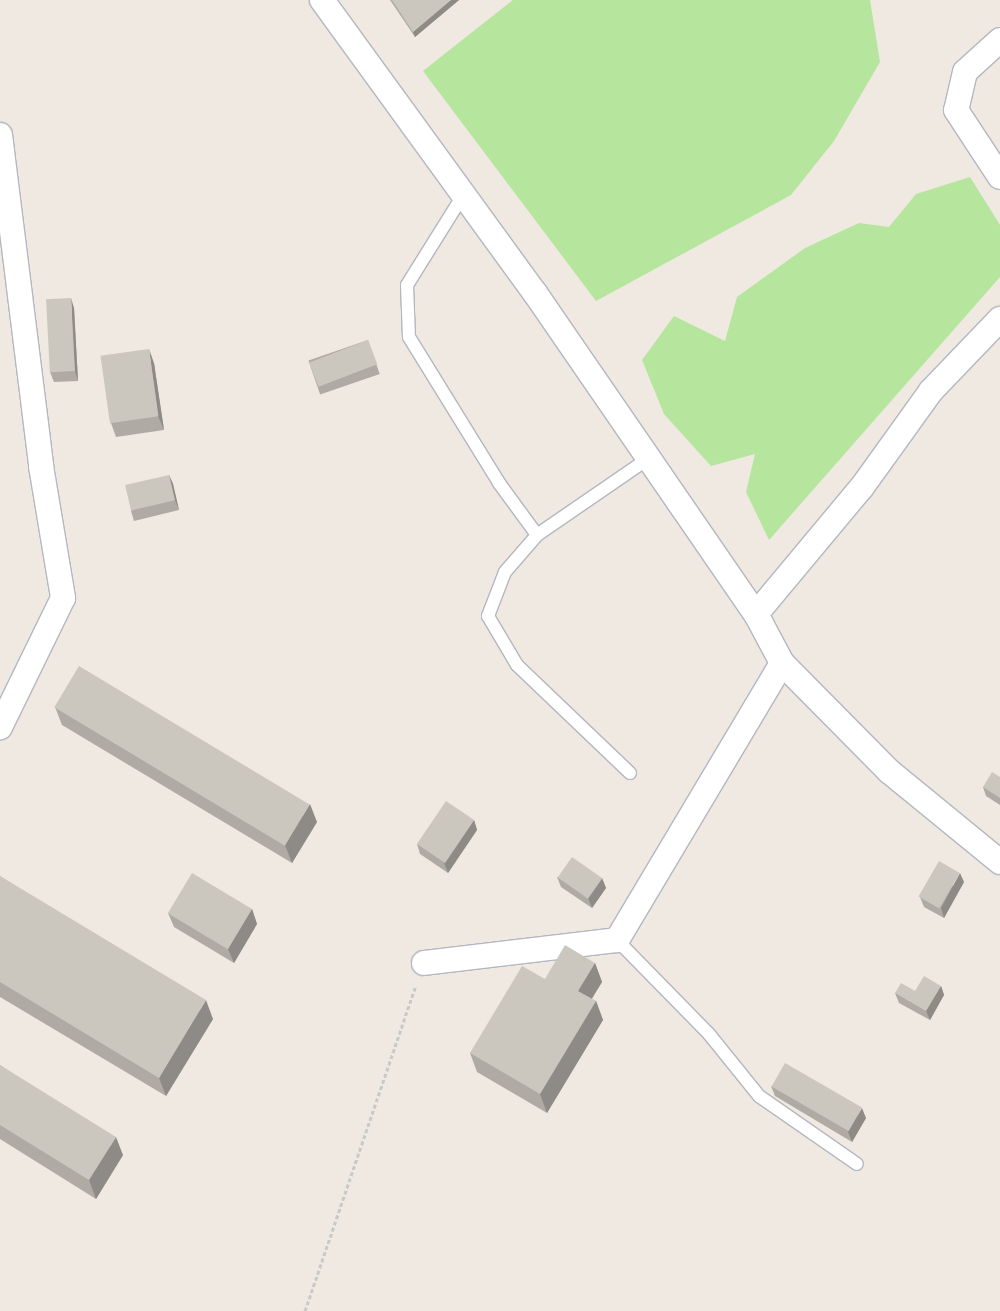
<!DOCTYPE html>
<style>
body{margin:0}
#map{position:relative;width:1000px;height:1311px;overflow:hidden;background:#efe9e1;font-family:Ubuntu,sans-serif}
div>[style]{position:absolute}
.green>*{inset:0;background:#b6e59e}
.path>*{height:3px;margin-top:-1.5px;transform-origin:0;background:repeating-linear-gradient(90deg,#c9c9c9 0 4px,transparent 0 6.5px)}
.roads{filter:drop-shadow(1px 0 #b4b7c1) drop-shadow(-1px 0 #b4b7c1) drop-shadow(0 1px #b4b7c1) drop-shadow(0 -1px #b4b7c1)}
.lane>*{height:12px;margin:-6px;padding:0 6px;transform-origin:6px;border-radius:6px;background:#fff}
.street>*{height:24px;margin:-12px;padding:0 12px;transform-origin:12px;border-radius:12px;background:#fff}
.wall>*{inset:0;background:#afaba4;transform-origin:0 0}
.shaded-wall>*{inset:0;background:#8e8b86}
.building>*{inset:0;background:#cbc7bf;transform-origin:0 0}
span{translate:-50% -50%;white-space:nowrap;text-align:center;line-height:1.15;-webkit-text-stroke:4px #fff;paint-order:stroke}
</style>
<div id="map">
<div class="green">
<i style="clip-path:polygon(513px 0,870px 0,880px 62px,834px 141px,791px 195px,596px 301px,423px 71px)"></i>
<i style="clip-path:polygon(970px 177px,1000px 225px,1000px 277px,769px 540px,746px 492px,755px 454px,711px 466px,664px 414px,642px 360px,674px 316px,725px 341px,737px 297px,805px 248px,859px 223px,889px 227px,916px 194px)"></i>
</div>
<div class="path">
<i style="left:305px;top:1311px;width:344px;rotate:-71.2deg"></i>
</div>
<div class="roads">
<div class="lane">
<i style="left:462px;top:197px;width:104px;rotate:122deg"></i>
<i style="left:407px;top:285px;width:52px;rotate:87.8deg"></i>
<i style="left:409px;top:337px;width:172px;rotate:58.3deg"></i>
<i style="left:499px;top:483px;width:64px;rotate:53.8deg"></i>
<i style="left:630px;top:773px;width:156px;rotate:-136.3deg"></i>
<i style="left:517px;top:665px;width:57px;rotate:-120.6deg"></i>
<i style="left:488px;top:616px;width:47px;rotate:-68.9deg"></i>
<i style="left:505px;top:572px;width:49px;rotate:-49.1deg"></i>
<i style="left:537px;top:535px;width:136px;rotate:-34.5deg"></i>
<i style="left:617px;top:940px;width:132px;rotate:45.6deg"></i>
<i style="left:709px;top:1034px;width:80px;rotate:51.1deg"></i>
<i style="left:759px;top:1096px;width:119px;rotate:34.8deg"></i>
</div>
<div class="street">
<i style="left:322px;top:0;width:362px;rotate:54deg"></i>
<i style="left:535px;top:293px;width:390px;rotate:55.5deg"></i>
<i style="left:756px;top:614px;width:55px;rotate:62deg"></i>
<i style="left:782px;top:663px;width:153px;rotate:45.3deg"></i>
<i style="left:890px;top:772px;width:142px;rotate:39.3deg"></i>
<i style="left:1000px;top:40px;width:47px;rotate:137.6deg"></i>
<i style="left:965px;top:72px;width:39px;rotate:103deg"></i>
<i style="left:956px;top:110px;width:80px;rotate:56.7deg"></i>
<i style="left:0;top:135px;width:334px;rotate:82.9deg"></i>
<i style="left:41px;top:466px;width:134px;rotate:80.5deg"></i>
<i style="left:63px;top:598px;width:144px;rotate:116deg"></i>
<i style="left:756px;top:614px;width:165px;rotate:-50.2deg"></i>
<i style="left:862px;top:487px;width:118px;rotate:-54.3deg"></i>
<i style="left:931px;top:391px;width:100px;rotate:-46.2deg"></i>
<i style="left:424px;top:963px;width:194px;rotate:-6.8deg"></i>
<i style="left:617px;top:940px;width:322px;rotate:-59.2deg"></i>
</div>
</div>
<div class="wall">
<i style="clip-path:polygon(390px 0,459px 0,415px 37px)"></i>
<i style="clip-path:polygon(74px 308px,78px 381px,54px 382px,50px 372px)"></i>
<i style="left:368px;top:340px;width:36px;height:63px;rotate:71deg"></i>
<i style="clip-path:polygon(154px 363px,164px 430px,116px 437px,111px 423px)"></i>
<i style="clip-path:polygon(169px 475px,173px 484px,179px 510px,134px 521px,131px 511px)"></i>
<i style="clip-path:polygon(55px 707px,317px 822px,292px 863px,62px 725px)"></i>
<i style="clip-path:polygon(1000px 777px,1000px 805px,986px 796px,983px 787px)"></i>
<i style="clip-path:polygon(474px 820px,477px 830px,448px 873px,420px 854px,417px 844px)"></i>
<i style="clip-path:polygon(0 876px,213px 1019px,166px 1096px,0 997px)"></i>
<i style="clip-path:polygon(557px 877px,602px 878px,606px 888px,592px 908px,561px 887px)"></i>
<i style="clip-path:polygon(964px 882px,944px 918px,924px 907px,920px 897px)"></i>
<i style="clip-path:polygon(252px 909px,257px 924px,234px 963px,174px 927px,168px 913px)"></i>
<i style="clip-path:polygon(595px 963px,602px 982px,592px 999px,596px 1001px,603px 1020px,547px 1113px,477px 1072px,470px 1053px,545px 979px)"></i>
<i style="clip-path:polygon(941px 986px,944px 995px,930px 1020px,899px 1003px,895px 993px,915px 991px)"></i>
<i style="clip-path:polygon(0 1065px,123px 1155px,96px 1199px,0 1139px)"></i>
<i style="clip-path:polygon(771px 1086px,866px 1118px,852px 1142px,775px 1096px)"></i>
</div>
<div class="shaded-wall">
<i style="clip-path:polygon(451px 0,459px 0,415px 37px,413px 32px)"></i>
<i style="clip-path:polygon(71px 298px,74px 308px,78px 381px,75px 371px)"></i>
<i style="clip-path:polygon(149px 349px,154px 363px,164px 430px,158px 416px)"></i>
<i style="clip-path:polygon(169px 475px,173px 484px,179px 510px,175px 500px)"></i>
<i style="clip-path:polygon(310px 804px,317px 822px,292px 863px,285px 845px)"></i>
<i style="clip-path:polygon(474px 820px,477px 830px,448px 873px,444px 863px)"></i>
<i style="clip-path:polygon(960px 873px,964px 882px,944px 918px,941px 908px)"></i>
<i style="clip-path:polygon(602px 878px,606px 888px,592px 908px,588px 898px)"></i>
<i style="clip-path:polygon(252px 909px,257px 924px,234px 963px,228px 949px)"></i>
<i style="clip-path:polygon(595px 963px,602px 982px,585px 1009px,578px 991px)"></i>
<i style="clip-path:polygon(941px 986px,944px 995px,930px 1020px,926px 1011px)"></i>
<i style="clip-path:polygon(206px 1000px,213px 1019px,166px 1096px,159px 1078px)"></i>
<i style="clip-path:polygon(596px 1001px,603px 1020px,547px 1113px,540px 1094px)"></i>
<i style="clip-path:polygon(862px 1108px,866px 1118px,852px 1142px,848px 1132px)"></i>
<i style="clip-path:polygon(116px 1137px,123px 1155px,96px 1199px,89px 1180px)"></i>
</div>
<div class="building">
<i style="clip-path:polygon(392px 0,451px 0,413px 32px)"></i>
<i style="left:71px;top:298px;width:73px;height:25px;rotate:87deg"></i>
<i style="left:368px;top:340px;width:26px;height:63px;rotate:69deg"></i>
<i style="left:149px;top:349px;width:68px;height:49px;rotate:82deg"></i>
<i style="left:169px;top:475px;width:26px;height:45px;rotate:77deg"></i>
<i style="left:79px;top:666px;width:269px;height:48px;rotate:31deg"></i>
<i style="clip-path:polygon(992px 772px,1000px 777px,1000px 798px,983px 787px)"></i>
<i style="left:446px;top:801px;width:34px;height:52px;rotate:34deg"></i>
<i style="left:572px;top:857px;width:37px;height:25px;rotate:35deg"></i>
<i style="left:939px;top:861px;width:24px;height:41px;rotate:30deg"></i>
<i style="left:192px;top:873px;width:70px;height:47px;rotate:31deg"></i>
<i style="clip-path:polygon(0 876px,206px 1000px,159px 1078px,0 982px)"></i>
<i style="clip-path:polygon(565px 945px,595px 963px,578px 991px,596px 1001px,540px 1094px,470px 1053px,522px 966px,545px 979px)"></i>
<i style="clip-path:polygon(924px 976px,941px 986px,926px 1011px,895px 993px,901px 983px,915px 991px)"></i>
<i style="left:785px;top:1063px;width:89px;height:27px;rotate:30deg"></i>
<i style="clip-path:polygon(0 1065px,116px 1137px,89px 1180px,0 1125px)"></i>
</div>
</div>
